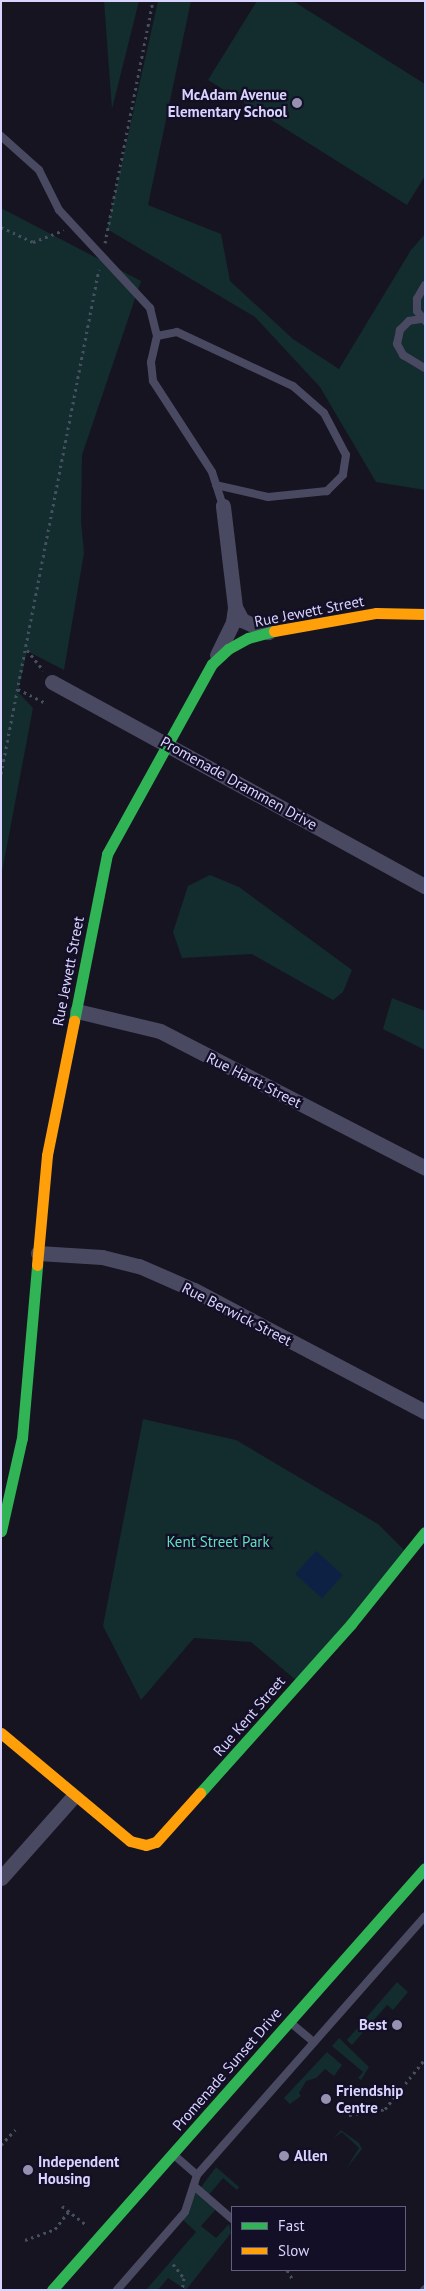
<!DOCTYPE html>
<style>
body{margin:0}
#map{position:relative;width:426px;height:2291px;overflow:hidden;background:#161421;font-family:"PT Sans",sans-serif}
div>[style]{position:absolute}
.green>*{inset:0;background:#132c2d}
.water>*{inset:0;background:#0d2144;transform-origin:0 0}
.path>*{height:3px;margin-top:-1.5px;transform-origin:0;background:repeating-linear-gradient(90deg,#44505f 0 2.5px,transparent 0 6.5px)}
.lane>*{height:8px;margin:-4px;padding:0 4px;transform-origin:4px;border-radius:4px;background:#4a4962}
.street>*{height:15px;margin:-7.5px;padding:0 7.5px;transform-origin:7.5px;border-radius:7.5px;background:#4a4962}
.fast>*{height:11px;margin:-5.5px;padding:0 5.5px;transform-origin:5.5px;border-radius:5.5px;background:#30b455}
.slow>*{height:11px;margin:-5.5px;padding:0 5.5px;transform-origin:5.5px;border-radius:5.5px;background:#ff9f0a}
.dots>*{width:14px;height:14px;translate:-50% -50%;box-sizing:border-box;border:2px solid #130f26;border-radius:50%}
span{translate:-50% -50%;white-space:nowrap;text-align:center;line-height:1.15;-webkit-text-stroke:4.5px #130f26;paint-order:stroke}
.poi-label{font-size:15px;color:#d9d4ff;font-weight:700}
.right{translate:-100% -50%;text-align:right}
.left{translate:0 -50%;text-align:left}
.street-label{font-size:15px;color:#d9d4ff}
.park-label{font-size:15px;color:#5fe0c0}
.frame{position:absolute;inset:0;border:2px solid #d9d4ff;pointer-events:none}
.legend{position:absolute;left:231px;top:2206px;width:175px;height:65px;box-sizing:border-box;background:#130f26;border:1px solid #625e7d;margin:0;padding:6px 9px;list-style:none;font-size:15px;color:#d9d4ff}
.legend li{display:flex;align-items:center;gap:10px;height:25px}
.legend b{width:25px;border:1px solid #625e7d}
</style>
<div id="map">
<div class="green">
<i style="clip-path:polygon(104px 1px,139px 1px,112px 109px)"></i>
<i style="clip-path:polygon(158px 1px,191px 1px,148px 205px,221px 234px,230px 281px,293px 339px,339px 369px,411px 250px,425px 234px,425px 490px,376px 482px,320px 387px,255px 317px,107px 229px)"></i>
<i style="clip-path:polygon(257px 1px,293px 1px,425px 84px,425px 176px,407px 205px,208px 80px)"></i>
<i style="clip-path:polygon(1px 208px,141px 281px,82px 455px,81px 521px,84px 553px,64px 670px,27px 651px,18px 692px,33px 708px,1px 877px)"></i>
<i style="clip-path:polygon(210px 875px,239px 887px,352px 970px,343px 992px,333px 1000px,252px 954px,182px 958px,173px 932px,188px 886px)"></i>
<i style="clip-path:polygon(392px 998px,425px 1011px,425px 1050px,383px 1029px)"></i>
<i style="clip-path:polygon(143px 1419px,236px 1440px,378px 1524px,409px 1555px,298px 1682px,251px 1642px,194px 1638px,141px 1700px,103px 1626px)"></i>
<i style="clip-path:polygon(397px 1982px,408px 1992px,393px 2010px,387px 2005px,352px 2045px,347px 2040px)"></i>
<i style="clip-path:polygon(339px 2038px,369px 2067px,361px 2080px,358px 2078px,363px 2072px,332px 2046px)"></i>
<i style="clip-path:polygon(327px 2052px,342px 2065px,334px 2076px,325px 2069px,316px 2078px,306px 2081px,299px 2093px,301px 2096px,290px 2104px,284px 2098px)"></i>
<i style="clip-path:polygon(341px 2130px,359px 2143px,362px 2149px,346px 2169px,359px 2148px,342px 2132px,334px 2138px)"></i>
<i style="clip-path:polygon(216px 2167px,239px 2187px,237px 2190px,223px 2178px,207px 2197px,218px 2207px,201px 2226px,216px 2238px,229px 2224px,231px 2233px,186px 2290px,168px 2278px,158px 2290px,146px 2290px,196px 2232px,181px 2218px,194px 2186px,199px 2190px)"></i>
</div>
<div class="water">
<i style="left:316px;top:1551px;width:36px;height:31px;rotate:42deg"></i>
</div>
<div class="path">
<i style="left:1px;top:227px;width:35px;rotate:25deg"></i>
<i style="left:33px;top:242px;width:33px;rotate:-21deg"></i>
<i style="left:105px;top:243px;width:247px;rotate:-78.8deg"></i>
<i style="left:27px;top:650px;width:26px;rotate:51deg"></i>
<i style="left:18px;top:689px;width:30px;rotate:27deg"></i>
<i style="left:1px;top:774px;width:514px;rotate:-79.02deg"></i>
<i style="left:349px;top:2115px;width:36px;rotate:-9deg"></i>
<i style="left:385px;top:2109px;width:64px;rotate:-51.3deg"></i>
<i style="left:1px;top:2145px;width:21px;rotate:-47deg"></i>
<i style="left:62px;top:2206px;width:29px;rotate:38deg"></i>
<i style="left:25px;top:2240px;width:32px;rotate:-20deg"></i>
<i style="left:55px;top:2229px;width:23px;rotate:-52deg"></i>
<i style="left:173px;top:2264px;width:18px;rotate:52deg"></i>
<i style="left:184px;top:2278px;width:12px;rotate:99deg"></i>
<i style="left:287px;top:2270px;width:12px;rotate:59deg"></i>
</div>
<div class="lane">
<i style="left:1px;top:136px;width:51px;rotate:41.8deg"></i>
<i style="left:39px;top:170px;width:45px;rotate:63.4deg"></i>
<i style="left:59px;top:210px;width:134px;rotate:47.1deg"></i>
<i style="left:150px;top:308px;width:29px;rotate:76deg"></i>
<i style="left:157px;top:336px;width:27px;rotate:103deg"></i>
<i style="left:151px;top:362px;width:19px;rotate:84deg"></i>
<i style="left:153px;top:381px;width:108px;rotate:57deg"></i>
<i style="left:212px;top:472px;width:36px;rotate:72deg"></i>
<i style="left:425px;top:285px;width:16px;rotate:120deg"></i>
<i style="left:417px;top:299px;width:12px;rotate:90deg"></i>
<i style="left:417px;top:311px;width:13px;rotate:51deg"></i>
<i style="left:421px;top:319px;width:12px;rotate:171deg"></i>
<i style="left:409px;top:321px;width:13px;rotate:135deg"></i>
<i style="left:400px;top:330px;width:14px;rotate:102deg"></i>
<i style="left:397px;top:344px;width:13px;rotate:61deg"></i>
<i style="left:403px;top:355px;width:26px;rotate:31deg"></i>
<i style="left:157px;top:336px;width:20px;rotate:-11deg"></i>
<i style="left:177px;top:332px;width:128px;rotate:25deg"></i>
<i style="left:293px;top:386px;width:41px;rotate:41.1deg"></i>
<i style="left:324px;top:413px;width:47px;rotate:62.4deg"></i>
<i style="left:346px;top:455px;width:20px;rotate:99deg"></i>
<i style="left:343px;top:475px;width:23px;rotate:135deg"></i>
<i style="left:327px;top:491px;width:59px;rotate:174.2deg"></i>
<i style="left:268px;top:497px;width:53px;rotate:-167deg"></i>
<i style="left:291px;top:2023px;width:30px;rotate:40deg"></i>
<i style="left:174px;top:2155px;width:30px;rotate:41deg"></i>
<i style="left:194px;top:2186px;width:50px;rotate:41deg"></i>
<i style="left:117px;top:2290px;width:103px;rotate:-48.9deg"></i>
<i style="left:185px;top:2212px;width:39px;rotate:-72deg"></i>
<i style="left:197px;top:2175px;width:345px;rotate:-48.6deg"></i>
<i style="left:424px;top:2290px;width:1px;rotate:-45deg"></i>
</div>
<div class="street">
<i style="left:235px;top:607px;width:15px;rotate:62deg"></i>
<i style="left:242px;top:620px;width:29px;rotate:25deg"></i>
<i style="left:217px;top:655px;width:37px;rotate:-64deg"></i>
<i style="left:233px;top:622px;width:15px;rotate:-82deg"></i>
<i style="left:235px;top:607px;width:102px;rotate:-96.8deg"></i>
<i style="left:52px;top:682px;width:425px;rotate:28.7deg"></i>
<i style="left:77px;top:1011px;width:85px;rotate:13.5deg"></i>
<i style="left:160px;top:1031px;width:298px;rotate:27.3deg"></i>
<i style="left:38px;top:1253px;width:64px;rotate:3.6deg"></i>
<i style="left:102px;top:1257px;width:38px;rotate:14deg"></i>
<i style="left:139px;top:1266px;width:60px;rotate:23.6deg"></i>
<i style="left:194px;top:1290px;width:261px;rotate:27.8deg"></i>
<i style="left:1px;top:1878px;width:108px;rotate:-48.4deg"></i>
</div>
<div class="fast">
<i style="left:74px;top:1021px;width:170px;rotate:-78.8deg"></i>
<i style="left:107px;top:854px;width:217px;rotate:-61.1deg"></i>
<i style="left:212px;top:664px;width:22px;rotate:-43deg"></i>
<i style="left:228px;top:649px;width:23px;rotate:-29deg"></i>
<i style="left:248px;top:638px;width:27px;rotate:-15deg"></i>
<i style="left:1px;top:1531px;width:95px;rotate:-77.3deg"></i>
<i style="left:22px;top:1438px;width:174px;rotate:-85deg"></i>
<i style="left:200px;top:1793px;width:227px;rotate:-48.2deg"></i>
<i style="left:351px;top:1624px;width:118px;rotate:-51.2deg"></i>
<i style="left:52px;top:2290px;width:563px;rotate:-48.53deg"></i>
</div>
<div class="slow">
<i style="left:274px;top:631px;width:104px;rotate:-10deg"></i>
<i style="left:376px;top:613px;width:49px;rotate:1.2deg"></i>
<i style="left:37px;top:1265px;width:110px;rotate:-84.8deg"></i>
<i style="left:47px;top:1155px;width:137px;rotate:-78.6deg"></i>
<i style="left:1px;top:1733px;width:168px;rotate:39.9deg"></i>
<i style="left:130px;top:1841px;width:16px;rotate:14deg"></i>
<i style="left:146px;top:1845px;width:10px;rotate:-17deg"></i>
<i style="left:156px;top:1842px;width:66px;rotate:-48.1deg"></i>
</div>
<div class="dots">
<i style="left:297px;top:103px;background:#9591b1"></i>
<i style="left:397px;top:2025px;background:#9591b1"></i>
<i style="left:326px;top:2099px;background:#9591b1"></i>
<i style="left:284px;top:2156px;background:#9591b1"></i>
<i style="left:28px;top:2170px;background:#9591b1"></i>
</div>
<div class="poi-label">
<span class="right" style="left:287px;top:103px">McAdam Avenue<br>Elementary School</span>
<span class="right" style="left:387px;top:2025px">Best</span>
<span class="left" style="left:336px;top:2099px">Friendship<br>Centre</span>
<span class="left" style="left:294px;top:2156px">Allen</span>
<span class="left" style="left:38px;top:2170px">Independent<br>Housing</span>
</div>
<div class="street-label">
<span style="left:309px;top:611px;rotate:-11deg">Rue Jewett Street</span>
<span style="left:239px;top:783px;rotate:29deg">Promenade Drammen Drive</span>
<span style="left:68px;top:971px;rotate:-79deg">Rue Jewett Street</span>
<span style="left:254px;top:1080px;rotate:27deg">Rue Hartt Street</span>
<span style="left:237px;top:1314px;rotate:27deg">Rue Berwick Street</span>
<span style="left:249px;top:1716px;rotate:-49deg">Rue Kent Street</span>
<span style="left:227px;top:2069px;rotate:-49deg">Promenade Sunset Drive</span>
</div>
<div class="park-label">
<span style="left:218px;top:1542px">Kent Street Park</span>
</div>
<div class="frame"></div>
<ul class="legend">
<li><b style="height:6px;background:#30b455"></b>Fast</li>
<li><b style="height:6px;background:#ff9f0a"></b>Slow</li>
</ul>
</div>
